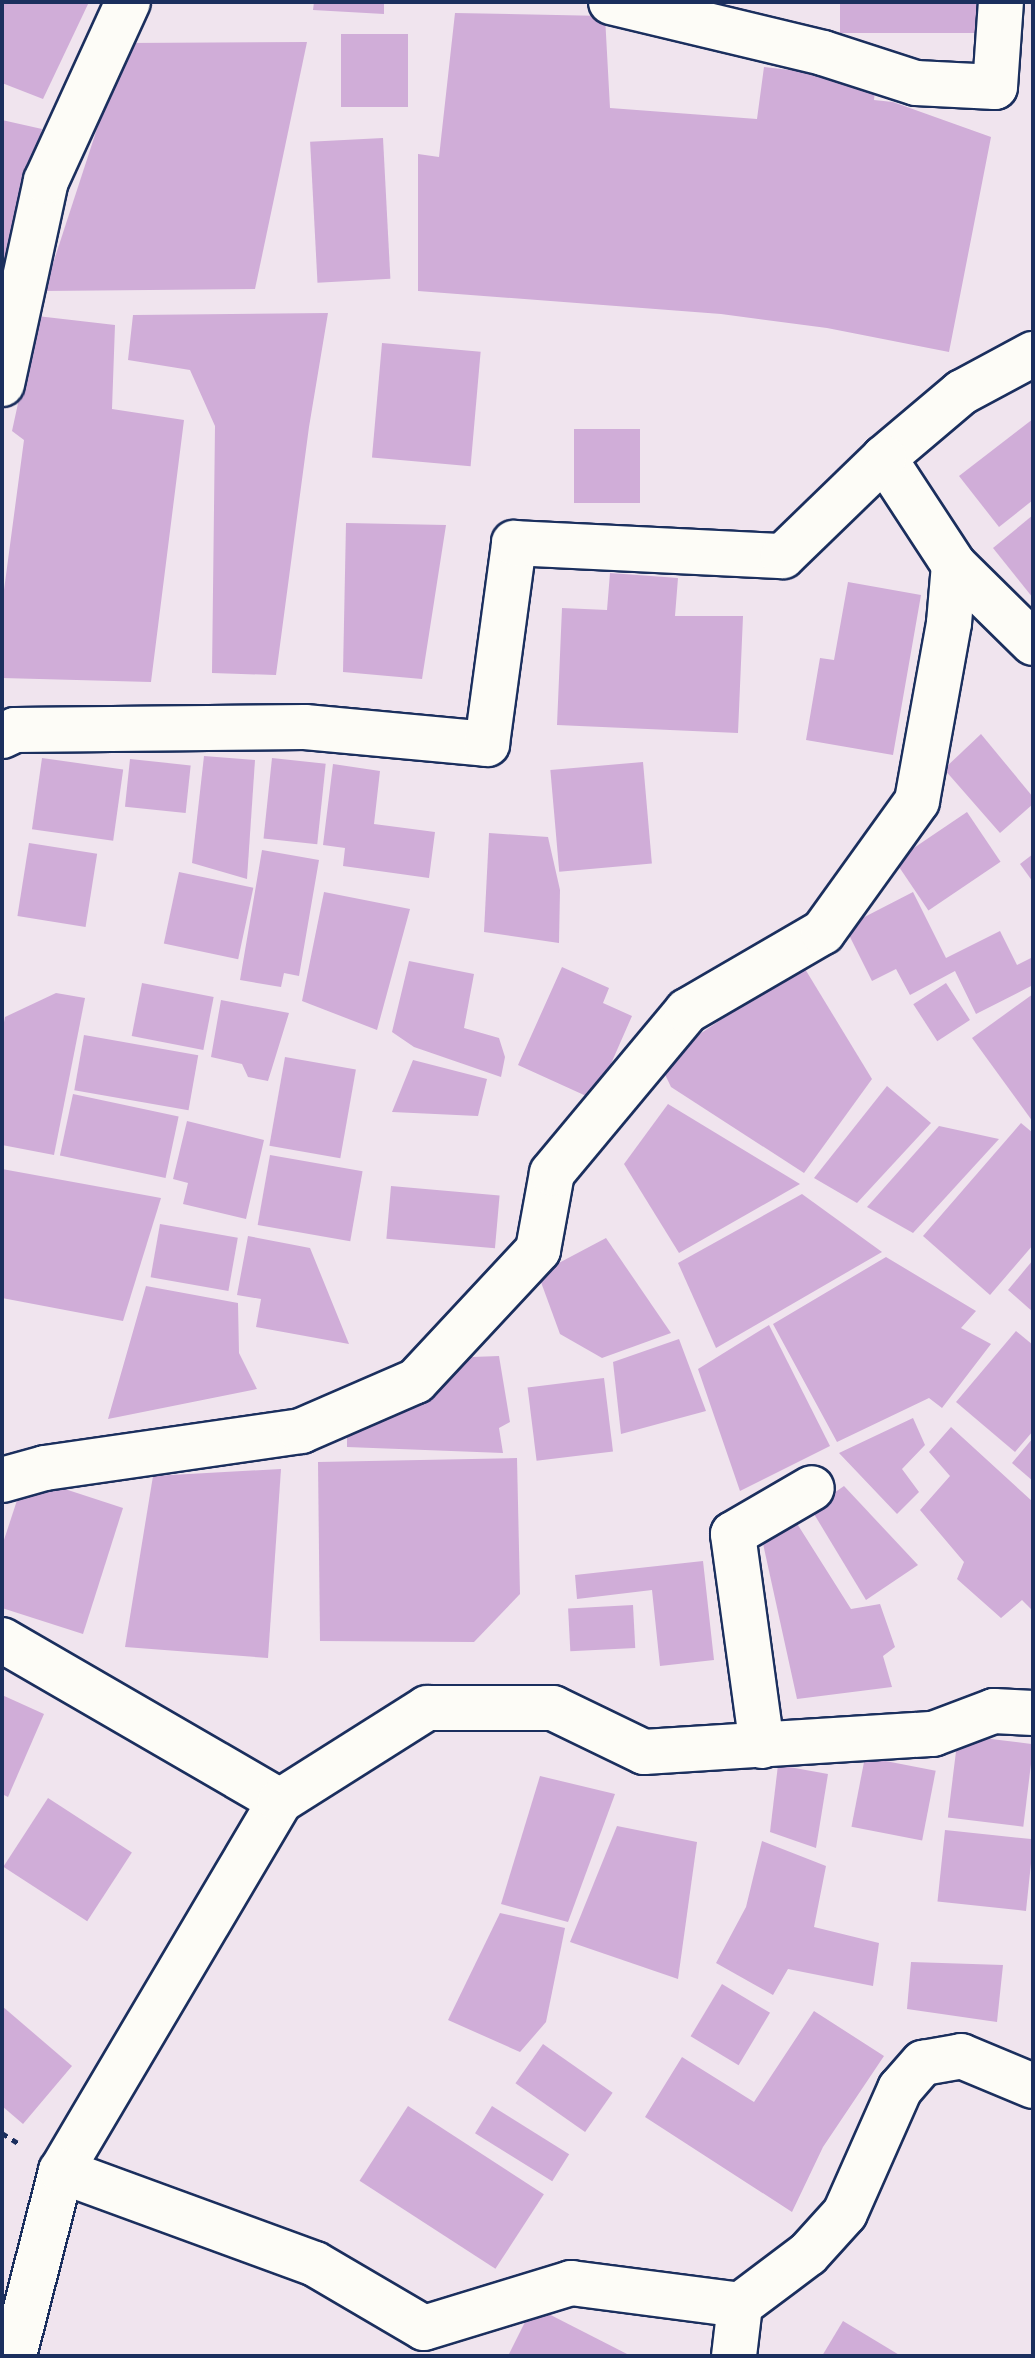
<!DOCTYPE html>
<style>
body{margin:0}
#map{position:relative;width:1035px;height:2358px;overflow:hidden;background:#f0e4ee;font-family:"Shantell Sans",sans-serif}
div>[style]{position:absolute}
.building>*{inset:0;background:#d0add8;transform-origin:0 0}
.path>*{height:5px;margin-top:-2.5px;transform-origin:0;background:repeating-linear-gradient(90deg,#1b2f5e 0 6px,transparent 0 12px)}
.roads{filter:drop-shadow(2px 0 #1b2f5e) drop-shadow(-2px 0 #1b2f5e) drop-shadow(0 2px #1b2f5e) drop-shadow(0 -2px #1b2f5e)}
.minor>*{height:44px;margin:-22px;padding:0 22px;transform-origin:22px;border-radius:22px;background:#fdfcf7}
span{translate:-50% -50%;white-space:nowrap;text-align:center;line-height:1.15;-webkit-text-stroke:6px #fdfcf7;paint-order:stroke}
.frame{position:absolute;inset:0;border:4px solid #1b2f5e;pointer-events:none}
</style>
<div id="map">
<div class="building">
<i style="clip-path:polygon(2px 2px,89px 2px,43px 99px,2px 83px)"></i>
<i style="clip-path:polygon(314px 2px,384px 2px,384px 14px,313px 10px)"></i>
<i style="left:840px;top:2px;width:137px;height:31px"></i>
<i style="clip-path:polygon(455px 13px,605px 16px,610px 108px,757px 119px,764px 67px,876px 80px,874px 100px,893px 102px,991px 137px,949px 352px,827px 328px,721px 314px,418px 291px,418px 154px,439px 157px)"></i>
<i style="left:341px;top:34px;width:67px;height:73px"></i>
<i style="clip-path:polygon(307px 42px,255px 289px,44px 291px,125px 43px)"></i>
<i style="clip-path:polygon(2px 120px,42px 129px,3px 292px,2px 292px)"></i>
<i style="left:383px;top:138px;width:141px;height:73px;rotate:87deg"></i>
<i style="clip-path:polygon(328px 313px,309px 427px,276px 675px,212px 673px,215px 426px,190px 370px,128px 360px,133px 315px)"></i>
<i style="clip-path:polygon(37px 316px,115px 325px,112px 409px,184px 420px,151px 682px,2px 678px,2px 605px,24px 440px,12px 431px)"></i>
<i style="left:382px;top:343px;width:99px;height:115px;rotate:5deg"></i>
<i style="clip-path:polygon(1033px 419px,1033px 500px,999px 527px,959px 476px)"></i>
<i style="left:574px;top:429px;width:66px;height:74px"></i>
<i style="clip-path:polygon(1033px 515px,1033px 598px,993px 548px)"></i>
<i style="clip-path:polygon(346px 523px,446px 525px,422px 679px,343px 672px)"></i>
<i style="clip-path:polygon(610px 573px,678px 578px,675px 616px,743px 616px,738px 733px,557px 725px,562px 608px,607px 610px)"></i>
<i style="clip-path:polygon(848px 582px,921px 595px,893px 755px,806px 740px,820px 658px,834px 660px)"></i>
<i style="clip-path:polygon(981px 734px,1033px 797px,1033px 804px,1000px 833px,944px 769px)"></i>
<i style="clip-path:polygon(204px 756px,255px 760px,247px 879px,192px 863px)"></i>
<i style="left:42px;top:758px;width:82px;height:72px;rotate:8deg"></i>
<i style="left:272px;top:758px;width:54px;height:81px;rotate:6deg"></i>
<i style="left:130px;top:759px;width:61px;height:48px;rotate:6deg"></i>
<i style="left:643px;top:762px;width:102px;height:93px;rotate:85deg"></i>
<i style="clip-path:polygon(333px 764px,380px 771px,374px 824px,435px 832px,429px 878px,343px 866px,345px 848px,323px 845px)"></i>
<i style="left:967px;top:812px;width:60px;height:87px;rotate:56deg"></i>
<i style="clip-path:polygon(489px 833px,548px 837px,560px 890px,559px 943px,484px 932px)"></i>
<i style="left:29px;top:843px;width:69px;height:74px;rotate:9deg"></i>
<i style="clip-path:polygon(262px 850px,319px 860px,299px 976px,284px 973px,281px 987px,240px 980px)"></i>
<i style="clip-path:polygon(1033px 854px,1033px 882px,1020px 864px)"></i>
<i style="left:179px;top:872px;width:76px;height:73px;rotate:12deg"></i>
<i style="clip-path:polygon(324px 892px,410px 909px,377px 1030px,302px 1001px)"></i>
<i style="clip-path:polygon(913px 892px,946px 958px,1000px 931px,1017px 965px,1033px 957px,1033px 985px,976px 1014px,955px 971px,910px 995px,896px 969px,872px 981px,845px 927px)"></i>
<i style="clip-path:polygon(409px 961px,474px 974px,464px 1028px,499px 1038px,505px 1057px,501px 1077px,414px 1047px,392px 1032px)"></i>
<i style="clip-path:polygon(802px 964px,872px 1079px,804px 1173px,671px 1087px,659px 1062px)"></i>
<i style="clip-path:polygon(562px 967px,609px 988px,603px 1003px,632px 1016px,595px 1100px,518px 1065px)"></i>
<i style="left:142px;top:983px;width:73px;height:54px;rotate:11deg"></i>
<i style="left:946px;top:983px;width:44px;height:39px;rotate:57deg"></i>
<i style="clip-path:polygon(56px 993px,85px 998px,54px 1155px,2px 1145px,2px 1033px,5px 1017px)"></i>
<i style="clip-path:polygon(1033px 994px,1033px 1122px,972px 1038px)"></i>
<i style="clip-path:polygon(221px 1000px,289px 1013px,268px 1081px,248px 1077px,242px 1064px,211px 1057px)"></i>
<i style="left:84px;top:1035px;width:116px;height:56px;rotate:10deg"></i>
<i style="left:285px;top:1057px;width:72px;height:90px;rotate:10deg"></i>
<i style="clip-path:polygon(413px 1060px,487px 1079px,478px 1116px,392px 1112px)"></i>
<i style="clip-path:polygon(887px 1086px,931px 1123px,857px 1203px,814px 1178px)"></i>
<i style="left:73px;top:1094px;width:108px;height:63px;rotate:12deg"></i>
<i style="clip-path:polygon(668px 1104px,800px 1184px,679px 1253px,624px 1164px)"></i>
<i style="clip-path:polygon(187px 1121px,264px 1140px,246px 1219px,183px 1204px,188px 1183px,173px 1179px)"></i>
<i style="clip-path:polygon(1021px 1123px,1033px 1133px,1033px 1245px,990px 1295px,923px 1236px)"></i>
<i style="clip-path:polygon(939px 1126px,999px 1139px,913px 1233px,867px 1207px)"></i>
<i style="left:270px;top:1155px;width:94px;height:71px;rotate:10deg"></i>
<i style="clip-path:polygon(2px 1169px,161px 1198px,123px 1321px,2px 1298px)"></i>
<i style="left:391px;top:1186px;width:109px;height:53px;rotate:5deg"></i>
<i style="clip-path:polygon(802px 1194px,882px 1252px,716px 1348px,678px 1263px)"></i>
<i style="left:160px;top:1224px;width:79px;height:54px;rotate:10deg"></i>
<i style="clip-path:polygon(248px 1236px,310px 1248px,349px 1344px,256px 1327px,261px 1299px,237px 1295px)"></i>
<i style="clip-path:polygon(606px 1238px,671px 1333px,602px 1358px,560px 1334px,538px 1274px)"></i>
<i style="clip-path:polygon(886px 1257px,976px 1311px,961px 1328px,991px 1344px,942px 1408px,929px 1398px,837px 1442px,773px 1324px)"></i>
<i style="clip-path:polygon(1033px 1260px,1033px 1312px,1008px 1290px)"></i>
<i style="clip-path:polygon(146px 1286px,238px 1303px,239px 1353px,257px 1389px,108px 1419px)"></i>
<i style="clip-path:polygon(769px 1325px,830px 1446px,740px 1491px,698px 1369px)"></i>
<i style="clip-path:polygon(1016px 1331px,1033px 1345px,1033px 1431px,1015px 1452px,956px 1402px)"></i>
<i style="clip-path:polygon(679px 1339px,706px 1411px,621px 1434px,613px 1362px)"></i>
<i style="clip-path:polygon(499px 1356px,510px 1422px,499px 1428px,503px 1453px,347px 1447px,347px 1435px,445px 1358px)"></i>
<i style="left:604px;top:1378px;width:74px;height:77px;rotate:83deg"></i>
<i style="clip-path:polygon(913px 1418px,925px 1445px,902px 1469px,919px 1492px,897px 1514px,839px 1453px)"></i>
<i style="clip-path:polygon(951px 1427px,1033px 1502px,1033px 1611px,1022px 1600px,1001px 1618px,957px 1579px,964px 1562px,920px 1510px,950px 1476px,929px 1452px)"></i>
<i style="clip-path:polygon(1033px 1438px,1033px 1481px,1012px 1463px)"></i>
<i style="clip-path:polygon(517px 1458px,520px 1594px,474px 1642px,320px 1641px,318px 1462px)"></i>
<i style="clip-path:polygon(281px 1469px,268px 1658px,125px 1647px,153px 1476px)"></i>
<i style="clip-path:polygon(25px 1476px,123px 1508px,83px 1634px,2px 1608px,2px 1546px)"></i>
<i style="clip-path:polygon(844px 1486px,918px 1565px,866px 1600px,811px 1509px)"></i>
<i style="clip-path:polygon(796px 1522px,851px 1609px,880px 1604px,895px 1647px,883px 1656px,892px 1687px,797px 1699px,762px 1539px)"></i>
<i style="clip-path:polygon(703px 1561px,714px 1660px,660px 1666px,652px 1590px,577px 1599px,575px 1575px)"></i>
<i style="left:633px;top:1605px;width:43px;height:65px;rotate:87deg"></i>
<i style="clip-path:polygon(2px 1695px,44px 1714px,8px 1797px,2px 1794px)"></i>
<i style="left:958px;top:1735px;width:76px;height:83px;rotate:7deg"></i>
<i style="left:865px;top:1757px;width:72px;height:71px;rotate:11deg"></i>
<i style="clip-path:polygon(778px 1765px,828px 1774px,816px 1848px,770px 1832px)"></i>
<i style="clip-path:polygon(540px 1776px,615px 1794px,568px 1922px,501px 1904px)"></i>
<i style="left:48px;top:1798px;width:100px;height:82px;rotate:33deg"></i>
<i style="clip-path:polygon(617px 1826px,697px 1842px,678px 1979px,570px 1942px)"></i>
<i style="left:945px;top:1830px;width:89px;height:72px;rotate:6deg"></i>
<i style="clip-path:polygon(762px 1841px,826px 1866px,814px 1927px,879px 1943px,873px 1986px,788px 1969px,773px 1995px,716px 1963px,746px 1907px)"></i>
<i style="clip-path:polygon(500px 1913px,565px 1928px,546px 2022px,520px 2052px,448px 2020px)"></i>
<i style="clip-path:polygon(911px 1962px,1003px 1965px,997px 2022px,907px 2009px)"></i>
<i style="left:722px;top:1984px;width:56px;height:61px;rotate:31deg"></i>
<i style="clip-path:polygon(2px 2006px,72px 2066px,23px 2124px,2px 2106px)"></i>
<i style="clip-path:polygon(814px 2011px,884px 2056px,823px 2147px,792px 2212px,645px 2117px,682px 2057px,754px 2102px)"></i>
<i style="left:543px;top:2044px;width:85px;height:48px;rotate:35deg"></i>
<i style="left:408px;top:2106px;width:162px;height:89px;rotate:33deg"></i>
<i style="left:492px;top:2106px;width:91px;height:32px;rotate:32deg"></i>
<i style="clip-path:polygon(533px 2306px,631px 2356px,508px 2356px)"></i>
<i style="clip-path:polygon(843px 2321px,901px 2356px,822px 2356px)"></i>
</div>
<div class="path">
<i style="left:2px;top:2133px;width:19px;rotate:32deg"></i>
</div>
<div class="roads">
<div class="minor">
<i style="left:611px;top:2px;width:218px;rotate:13.5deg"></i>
<i style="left:823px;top:53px;width:98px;rotate:17.9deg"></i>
<i style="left:916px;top:83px;width:79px;rotate:2.9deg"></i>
<i style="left:995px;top:87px;width:85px;rotate:-86deg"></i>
<i style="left:1033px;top:354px;width:81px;rotate:151.8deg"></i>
<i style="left:962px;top:392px;width:102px;rotate:139.8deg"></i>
<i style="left:884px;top:458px;width:128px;rotate:56.8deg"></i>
<i style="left:954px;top:565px;width:111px;rotate:44.6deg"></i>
<i style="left:2px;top:384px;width:208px;rotate:-77.8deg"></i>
<i style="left:46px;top:181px;width:197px;rotate:-65.4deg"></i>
<i style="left:2px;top:736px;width:14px;rotate:-25deg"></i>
<i style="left:15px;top:730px;width:290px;rotate:-0.6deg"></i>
<i style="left:305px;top:727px;width:183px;rotate:5.3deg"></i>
<i style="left:487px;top:744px;width:203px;rotate:-82.3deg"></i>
<i style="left:514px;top:543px;width:269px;rotate:2.8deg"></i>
<i style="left:783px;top:556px;width:141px;rotate:-44.1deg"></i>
<i style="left:2px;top:1480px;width:45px;rotate:-15.6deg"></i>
<i style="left:45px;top:1468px;width:259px;rotate:-8.2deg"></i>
<i style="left:301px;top:1431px;width:125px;rotate:-23.5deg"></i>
<i style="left:416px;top:1381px;width:179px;rotate:-47deg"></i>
<i style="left:538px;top:1250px;width:78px;rotate:-79.7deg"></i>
<i style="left:552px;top:1173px;width:211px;rotate:-50.2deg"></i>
<i style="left:687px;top:1011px;width:157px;rotate:-30.2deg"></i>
<i style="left:823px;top:932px;width:161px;rotate:-54.3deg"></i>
<i style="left:917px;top:801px;width:181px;rotate:-79.8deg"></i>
<i style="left:949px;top:623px;width:58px;rotate:-85.1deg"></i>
<i style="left:2px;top:1640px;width:321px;rotate:30.1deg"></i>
<i style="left:280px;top:1801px;width:430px;rotate:120.6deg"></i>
<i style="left:61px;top:2171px;width:191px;rotate:104.3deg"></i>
<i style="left:762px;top:1746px;width:214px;rotate:-97.8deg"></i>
<i style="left:733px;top:1534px;width:91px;rotate:-30.2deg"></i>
<i style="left:280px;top:1801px;width:174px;rotate:-32.3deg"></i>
<i style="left:427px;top:1708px;width:126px"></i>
<i style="left:553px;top:1708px;width:101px;rotate:25.8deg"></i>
<i style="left:644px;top:1752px;width:290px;rotate:-3.6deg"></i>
<i style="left:933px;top:1734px;width:65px;rotate:-20.7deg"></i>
<i style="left:994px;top:1711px;width:39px;rotate:3deg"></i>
<i style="left:61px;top:2171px;width:270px;rotate:20.1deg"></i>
<i style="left:315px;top:2264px;width:126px;rotate:30.4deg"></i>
<i style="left:424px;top:2328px;width:154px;rotate:-17deg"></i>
<i style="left:571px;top:2283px;width:170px;rotate:7.4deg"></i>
<i style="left:740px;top:2305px;width:85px;rotate:-36.9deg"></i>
<i style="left:808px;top:2254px;width:55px;rotate:-47.9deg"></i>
<i style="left:845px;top:2213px;width:136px;rotate:-66.1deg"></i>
<i style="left:900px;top:2089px;width:35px;rotate:-49deg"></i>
<i style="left:923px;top:2063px;width:39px;rotate:-10deg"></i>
<i style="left:961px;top:2056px;width:78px;rotate:22.6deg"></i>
<i style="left:734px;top:2356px;width:51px;rotate:-83.3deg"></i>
</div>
</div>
<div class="frame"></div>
</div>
